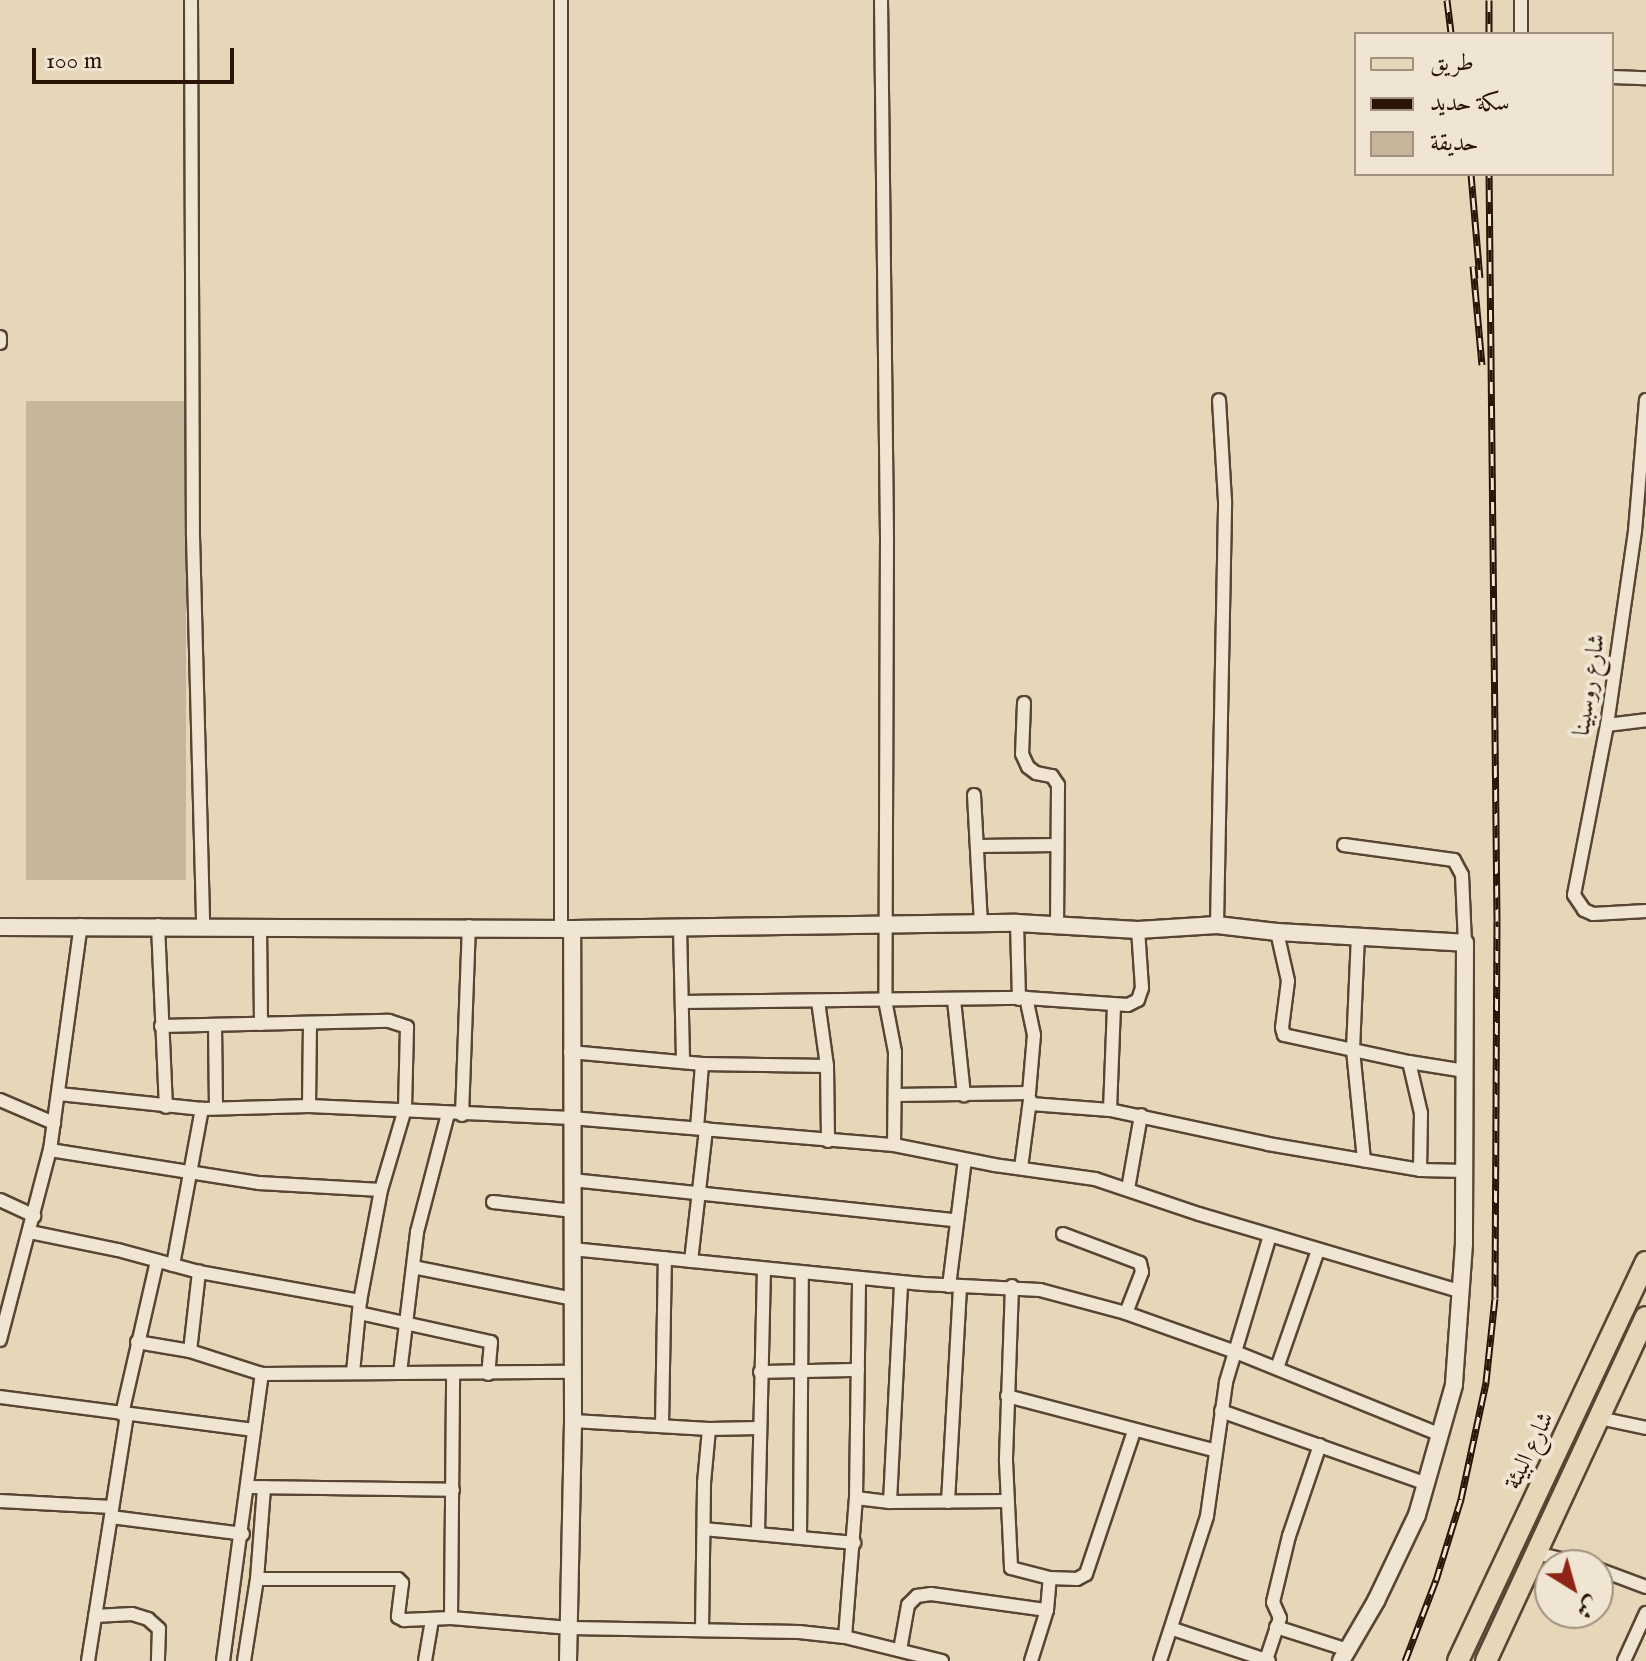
<!DOCTYPE html>
<meta charset="utf-8">
<style>
body{margin:0}
#map{position:relative;width:1646px;height:1661px;overflow:hidden;background:#e6d7b9;font-family:"IM FELL English",Amiri,serif}
div>[style]{position:absolute}
.green>*{inset:0;background:#c6b69b;transform-origin:0 0}
.roads{filter:drop-shadow(2px 0 #584533) drop-shadow(-2px 0 #584533) drop-shadow(0 2px #584533) drop-shadow(0 -2px #584533)}
.minor>*{height:12px;margin:-6px;padding:0 6px;transform-origin:6px;border-radius:6px;background:#efe5d2}
.tertiary>*{height:16px;margin:-8px;padding:0 8px;transform-origin:8px;border-radius:8px;background:#efe5d2}
.primary>*{height:20px;margin:-10px;padding:0 10px;transform-origin:10px;border-radius:10px;background:#e6d7b9}
.rail>*{height:7px;margin-top:-3.5px;transform-origin:0;background:repeating-linear-gradient(90deg,#efe5d2 0 12px,#291406 0 24px);box-sizing:border-box;border-block:2px solid #291406}
span{translate:-50% -50%;white-space:nowrap;text-align:center;line-height:1.15;-webkit-text-stroke:8px #efe5d2;paint-order:stroke}
.street-label{font-size:24px;color:#291406}
.legend{position:absolute;left:1354px;top:32px;width:260px;height:144px;box-sizing:border-box;background:#efe5d2;border:2px solid #a09180;margin:0;padding:10px 14px;list-style:none;font-size:24px;color:#291406}
.legend li{display:flex;align-items:center;gap:16px;height:40px}
.legend b{width:40px;border:2px solid #a09180}
.north{position:absolute;left:1534px;top:1549px;width:80px;height:80px;box-sizing:border-box;background:#efe5d2;border:2px solid #a09180;border-radius:50%;rotate:143deg;font-size:22px;font-weight:700;line-height:32px;text-align:center;color:#291406}
.north::after{content:'';display:block;margin:auto;width:28px;height:36px;background:#8f2418;clip-path:polygon(50% 0,100% 100%,50% 72%,0 100%)}
.scale{position:absolute;left:32px;top:48px;width:202px;height:36px;box-sizing:border-box;border:4px solid #291406;border-top:0;padding-left:10px;font-size:24px;line-height:28px;white-space:nowrap;color:#291406;-webkit-text-stroke:6px #efe5d2;paint-order:stroke}
</style>
<div id="map">
<div class="green">
<i style="left:186px;top:401px;width:479px;height:160px;rotate:90deg"></i>
</div>
<div class="roads">
<div class="minor">
<i style="left:191px;top:0;width:536px;rotate:89.79deg"></i>
<i style="left:193px;top:536px;width:390px;rotate:88.5deg"></i>
<i style="left:561px;top:0;width:928px;rotate:90deg"></i>
<i style="left:881px;top:0;width:540px;rotate:89.36deg"></i>
<i style="left:887px;top:540px;width:460px;rotate:90.2deg"></i>
<i style="left:885px;top:1000px;width:53px;rotate:79.1deg"></i>
<i style="left:895px;top:1052px;width:93px;rotate:90.6deg"></i>
<i style="left:1521px;top:34px;width:34px;rotate:-90deg"></i>
<i style="left:1612px;top:77px;width:34px;rotate:2deg"></i>
<i style="left:0;top:343px;width:6px;rotate:-90deg"></i>
<i style="left:1646px;top:400px;width:131px;rotate:94.8deg"></i>
<i style="left:1635px;top:531px;width:196px;rotate:98.2deg"></i>
<i style="left:1607px;top:725px;width:173px;rotate:101deg"></i>
<i style="left:1574px;top:895px;width:18px;rotate:56deg"></i>
<i style="left:1584px;top:910px;width:10px;rotate:24deg"></i>
<i style="left:1593px;top:914px;width:53px;rotate:-3.2deg"></i>
<i style="left:1024px;top:703px;width:51px;rotate:92.2deg"></i>
<i style="left:1022px;top:754px;width:14px;rotate:65deg"></i>
<i style="left:1028px;top:767px;width:10px;rotate:37deg"></i>
<i style="left:1036px;top:773px;width:16px;rotate:11deg"></i>
<i style="left:1052px;top:776px;width:11px;rotate:56deg"></i>
<i style="left:1058px;top:785px;width:139px;rotate:90.4deg"></i>
<i style="left:1607px;top:725px;width:39px;rotate:-7deg"></i>
<i style="left:974px;top:795px;width:128px;rotate:86.9deg"></i>
<i style="left:1344px;top:845px;width:111px;rotate:7.8deg"></i>
<i style="left:1454px;top:860px;width:17px;rotate:62deg"></i>
<i style="left:1462px;top:875px;width:68px;rotate:87.5deg"></i>
<i style="left:979px;top:846px;width:78px;rotate:-0.7deg"></i>
<i style="left:1017px;top:923px;width:76px;rotate:88.5deg"></i>
<i style="left:158px;top:925px;width:182px;rotate:87.5deg"></i>
<i style="left:1217px;top:925px;width:424px;rotate:-88.9deg"></i>
<i style="left:1225px;top:501px;width:101px;rotate:-93.4deg"></i>
<i style="left:260px;top:926px;width:98px;rotate:89.4deg"></i>
<i style="left:680px;top:927px;width:135px;rotate:88.7deg"></i>
<i style="left:1277px;top:932px;width:50px;rotate:77.3deg"></i>
<i style="left:1288px;top:981px;width:47px;rotate:97.3deg"></i>
<i style="left:1282px;top:1028px;width:7px;rotate:74deg"></i>
<i style="left:1284px;top:1035px;width:128px;rotate:12.2deg"></i>
<i style="left:1409px;top:1062px;width:57px;rotate:9.1deg"></i>
<i style="left:1358px;top:935px;width:115px;rotate:92.5deg"></i>
<i style="left:1353px;top:1050px;width:111px;rotate:84.3deg"></i>
<i style="left:954px;top:1000px;width:96px;rotate:84deg"></i>
<i style="left:818px;top:1001px;width:66px;rotate:82.1deg"></i>
<i style="left:827px;top:1066px;width:75px;rotate:89.2deg"></i>
<i style="left:682px;top:1002px;width:344px;rotate:-0.7deg"></i>
<i style="left:1026px;top:998px;width:102px;rotate:3.9deg"></i>
<i style="left:1128px;top:1005px;width:11px;rotate:-27deg"></i>
<i style="left:1138px;top:1000px;width:13px;rotate:-72deg"></i>
<i style="left:1142px;top:988px;width:58px;rotate:-93.9deg"></i>
<i style="left:215px;top:1025px;width:83px;rotate:89.3deg"></i>
<i style="left:161px;top:1026px;width:228px;rotate:-1.3deg"></i>
<i style="left:389px;top:1021px;width:19px;rotate:18deg"></i>
<i style="left:407px;top:1027px;width:82px;rotate:91.4deg"></i>
<i style="left:405px;top:1109px;width:84px;rotate:106.5deg"></i>
<i style="left:381px;top:1190px;width:113px;rotate:100.7deg"></i>
<i style="left:360px;top:1301px;width:72px;rotate:95.6deg"></i>
<i style="left:570px;top:1052px;width:133px;rotate:5.2deg"></i>
<i style="left:702px;top:1064px;width:125px;rotate:0.9deg"></i>
<i style="left:1409px;top:1062px;width:52px;rotate:76.8deg"></i>
<i style="left:1421px;top:1113px;width:57px;rotate:91deg"></i>
<i style="left:59px;top:1094px;width:144px;rotate:6deg"></i>
<i style="left:202px;top:1109px;width:107px;rotate:-1.6deg"></i>
<i style="left:309px;top:1106px;width:262px;rotate:2.6deg"></i>
<i style="left:571px;top:1118px;width:324px;rotate:4.8deg"></i>
<i style="left:894px;top:1145px;width:102px;rotate:11.3deg"></i>
<i style="left:994px;top:1165px;width:102px;rotate:7.9deg"></i>
<i style="left:1095px;top:1179px;width:110px;rotate:18.6deg"></i>
<i style="left:1199px;top:1214px;width:274px;rotate:16.5deg"></i>
<i style="left:895px;top:1095px;width:134px;rotate:-0.9deg"></i>
<i style="left:1029px;top:1093px;width:58px;rotate:-85.1deg"></i>
<i style="left:1034px;top:1035px;width:38px;rotate:-102deg"></i>
<i style="left:0;top:1100px;width:59px;rotate:23.1deg"></i>
<i style="left:1031px;top:1104px;width:79px;rotate:4.3deg"></i>
<i style="left:1110px;top:1110px;width:162px;rotate:12.1deg"></i>
<i style="left:1268px;top:1144px;width:154px;rotate:9.7deg"></i>
<i style="left:1420px;top:1170px;width:45px;rotate:1.3deg"></i>
<i style="left:309px;top:1106px;width:83px;rotate:-89.3deg"></i>
<i style="left:1110px;top:1110px;width:105px;rotate:-87.8deg"></i>
<i style="left:462px;top:1115px;width:189px;rotate:-87.9deg"></i>
<i style="left:697px;top:1128px;width:64px;rotate:-85.5deg"></i>
<i style="left:50px;top:1150px;width:212px;rotate:9deg"></i>
<i style="left:259px;top:1183px;width:122px;rotate:3.3deg"></i>
<i style="left:1021px;top:1168px;width:69px;rotate:-82.5deg"></i>
<i style="left:572px;top:1180px;width:385px;rotate:6deg"></i>
<i style="left:1128px;top:1189px;width:75px;rotate:-80deg"></i>
<i style="left:0;top:1200px;width:38px;rotate:25deg"></i>
<i style="left:493px;top:1202px;width:81px;rotate:6.4deg"></i>
<i style="left:30px;top:1232px;width:90px;rotate:11.6deg"></i>
<i style="left:118px;top:1250px;width:84px;rotate:15.2deg"></i>
<i style="left:199px;top:1272px;width:164px;rotate:10.2deg"></i>
<i style="left:1063px;top:1234px;width:82px;rotate:20.6deg"></i>
<i style="left:1140px;top:1263px;width:9px;rotate:77deg"></i>
<i style="left:1142px;top:1272px;width:44px;rotate:111.3deg"></i>
<i style="left:572px;top:1249px;width:353px;rotate:5.7deg"></i>
<i style="left:923px;top:1284px;width:117px;rotate:2.9deg"></i>
<i style="left:1040px;top:1290px;width:89px;rotate:15deg"></i>
<i style="left:1126px;top:1313px;width:114px;rotate:19.6deg"></i>
<i style="left:1233px;top:1351px;width:224px;rotate:22deg"></i>
<i style="left:691px;top:1261px;width:133px;rotate:-83.5deg"></i>
<i style="left:173px;top:1265px;width:159px;rotate:-79.5deg"></i>
<i style="left:413px;top:1267px;width:163px;rotate:11.3deg"></i>
<i style="left:949px;top:1286px;width:127px;rotate:-82.8deg"></i>
<i style="left:1012px;top:1286px;width:175px;rotate:92deg"></i>
<i style="left:1006px;top:1461px;width:107px;rotate:87.3deg"></i>
<i style="left:1011px;top:1568px;width:40px;rotate:14.4deg"></i>
<i style="left:1050px;top:1578px;width:27px;rotate:2deg"></i>
<i style="left:1077px;top:1579px;width:10px;rotate:-29deg"></i>
<i style="left:1086px;top:1574px;width:151px;rotate:-71.4deg"></i>
<i style="left:359px;top:1313px;width:135px;rotate:12.4deg"></i>
<i style="left:491px;top:1342px;width:32px;rotate:95deg"></i>
<i style="left:0;top:1340px;width:196px;rotate:-75.3deg"></i>
<i style="left:50px;top:1150px;width:227px;rotate:-82.2deg"></i>
<i style="left:137px;top:1342px;width:54px;rotate:9.6deg"></i>
<i style="left:190px;top:1351px;width:76px;rotate:17.7deg"></i>
<i style="left:262px;top:1374px;width:311px;rotate:-0.4deg"></i>
<i style="left:190px;top:1351px;width:80px;rotate:-83.5deg"></i>
<i style="left:1277px;top:1368px;width:125px;rotate:-70.8deg"></i>
<i style="left:760px;top:1372px;width:98px;rotate:-1.2deg"></i>
<i style="left:400px;top:1373px;width:142px;rotate:-83.1deg"></i>
<i style="left:417px;top:1232px;width:122px;rotate:-75.3deg"></i>
<i style="left:1007px;top:1396px;width:216px;rotate:14.7deg"></i>
<i style="left:0;top:1397px;width:256px;rotate:7.4deg"></i>
<i style="left:1221px;top:1411px;width:219px;rotate:19.5deg"></i>
<i style="left:122px;top:1414px;width:157px;rotate:-77.1deg"></i>
<i style="left:1599px;top:1418px;width:48px;rotate:12deg"></i>
<i style="left:573px;top:1421px;width:136px;rotate:3.4deg"></i>
<i style="left:709px;top:1429px;width:50px;rotate:-1.1deg"></i>
<i style="left:662px;top:1425px;width:167px;rotate:-89deg"></i>
<i style="left:249px;top:1487px;width:204px;rotate:0.8deg"></i>
<i style="left:856px;top:1498px;width:34px;rotate:7deg"></i>
<i style="left:890px;top:1502px;width:117px;rotate:-0.5deg"></i>
<i style="left:0;top:1501px;width:112px;rotate:3.1deg"></i>
<i style="left:890px;top:1502px;width:220px;rotate:-87.1deg"></i>
<i style="left:948px;top:1502px;width:215px;rotate:-86.8deg"></i>
<i style="left:111px;top:1517px;width:133px;rotate:7.3deg"></i>
<i style="left:704px;top:1529px;width:151px;rotate:5.3deg"></i>
<i style="left:758px;top:1532px;width:262px;rotate:-88.7deg"></i>
<i style="left:800px;top:1537px;width:264px;rotate:-89.6deg"></i>
<i style="left:1536px;top:1553px;width:51px;rotate:13.5deg"></i>
<i style="left:1598px;top:1569px;width:51px;rotate:20.6deg"></i>
<i style="left:257px;top:1579px;width:141px"></i>
<i style="left:398px;top:1579px;width:6px;rotate:45deg"></i>
<i style="left:402px;top:1583px;width:34px;rotate:97deg"></i>
<i style="left:398px;top:1617px;width:7px;rotate:27deg"></i>
<i style="left:404px;top:1620px;width:47px;rotate:-2.4deg"></i>
<i style="left:451px;top:1618px;width:119px;rotate:4.8deg"></i>
<i style="left:570px;top:1628px;width:229px;rotate:1deg"></i>
<i style="left:799px;top:1632px;width:46px;rotate:6.2deg"></i>
<i style="left:845px;top:1637px;width:100px;rotate:13.9deg"></i>
<i style="left:95px;top:1616px;width:37px;rotate:-3deg"></i>
<i style="left:132px;top:1614px;width:17px;rotate:17deg"></i>
<i style="left:148px;top:1619px;width:15px;rotate:42deg"></i>
<i style="left:159px;top:1629px;width:32px;rotate:92deg"></i>
<i style="left:451px;top:1618px;width:244px;rotate:-89.5deg"></i>
<i style="left:1276px;top:1627px;width:76px;rotate:17.7deg"></i>
<i style="left:1173px;top:1629px;width:101px;rotate:18.4deg"></i>
<i style="left:702px;top:1630px;width:147px;rotate:-89.2deg"></i>
<i style="left:704px;top:1483px;width:54px;rotate:-84.7deg"></i>
<i style="left:845px;top:1637px;width:139px;rotate:-85.5deg"></i>
<i style="left:856px;top:1498px;width:220px;rotate:-89.2deg"></i>
<i style="left:900px;top:1650px;width:46px;rotate:-79.9deg"></i>
<i style="left:908px;top:1605px;width:13px;rotate:-45deg"></i>
<i style="left:917px;top:1596px;width:14px;rotate:-8deg"></i>
<i style="left:931px;top:1594px;width:117px;rotate:7.9deg"></i>
<i style="left:1266px;top:1660px;width:44px;rotate:-71.6deg"></i>
<i style="left:1280px;top:1618px;width:17px;rotate:-114deg"></i>
<i style="left:1273px;top:1602px;width:68px;rotate:-76.4deg"></i>
<i style="left:1289px;top:1536px;width:96px;rotate:-71.2deg"></i>
<i style="left:88px;top:1661px;width:249px;rotate:-81deg"></i>
<i style="left:223px;top:1661px;width:290px;rotate:-82.3deg"></i>
<i style="left:244px;top:1661px;width:83px;rotate:-81deg"></i>
<i style="left:257px;top:1579px;width:92px;rotate:-85.6deg"></i>
<i style="left:425px;top:1661px;width:42px;rotate:-80.3deg"></i>
<i style="left:1031px;top:1661px;width:53px;rotate:-72.6deg"></i>
<i style="left:1047px;top:1610px;width:32px;rotate:-85deg"></i>
<i style="left:1160px;top:1661px;width:152px;rotate:-72deg"></i>
<i style="left:1207px;top:1516px;width:135px;rotate:-81.9deg"></i>
<i style="left:1226px;top:1382px;width:153px;rotate:-73.3deg"></i>
<i style="left:1624px;top:1661px;width:53px;rotate:-65.4deg"></i>
</div>
<div class="tertiary">
<i style="left:0;top:927px;width:572px;rotate:0.2deg"></i>
<i style="left:572px;top:929px;width:445px;rotate:-0.8deg"></i>
<i style="left:1017px;top:923px;width:121px;rotate:3.3deg"></i>
<i style="left:1138px;top:930px;width:79px;rotate:-3.6deg"></i>
<i style="left:1217px;top:925px;width:60px;rotate:6.7deg"></i>
<i style="left:1277px;top:932px;width:188px;rotate:3.3deg"></i>
<i style="left:1465px;top:943px;width:301px;rotate:90.2deg"></i>
<i style="left:1464px;top:1244px;width:141px;rotate:94.1deg"></i>
<i style="left:1454px;top:1385px;width:135px;rotate:105.9deg"></i>
<i style="left:1417px;top:1515px;width:95px;rotate:115.5deg"></i>
<i style="left:1376px;top:1601px;width:69px;rotate:120.3deg"></i>
<i style="left:568px;top:1661px;width:240px;rotate:-88.8deg"></i>
<i style="left:573px;top:1421px;width:492px;rotate:-90.1deg"></i>
</div>
<div class="primary">
<i style="left:1458px;top:1661px;width:441px;rotate:-64.8deg"></i>
<i style="left:1486px;top:1661px;width:379px;rotate:-65.1deg"></i>
</div>
</div>
<div class="rail">
<i style="left:1447px;top:0;width:34px;rotate:83deg"></i>
<i style="left:1489px;top:0;width:34px;rotate:90deg"></i>
<i style="left:1471px;top:174px;width:104px;rotate:85.1deg"></i>
<i style="left:1473px;top:266px;width:99px;rotate:84.8deg"></i>
<i style="left:1405px;top:1661px;width:87px;rotate:-69.1deg"></i>
<i style="left:1436px;top:1580px;width:85px;rotate:-72.8deg"></i>
<i style="left:1461px;top:1499px;width:120px;rotate:-77.9deg"></i>
<i style="left:1486px;top:1382px;width:84px;rotate:-83.9deg"></i>
<i style="left:1495px;top:1298px;width:377px;rotate:-89.7deg"></i>
<i style="left:1497px;top:921px;width:747px;rotate:-90.61deg"></i>
</div>
<div class="street-label">
<span style="left:1590px;top:685px;rotate:-81deg">شارع روسبينا</span>
<span style="left:1530px;top:1451px;rotate:-64deg">شارع البيئة</span>
</div>
<ul class="legend">
<li><b style="height:10px;background:#e6d7b9"></b>طريق</li>
<li><b style="height:10px;background:#291406"></b>سكة حديد</li>
<li><b style="height:22px;background:#c6b69b"></b>حديقة</li>
</ul>
<div class="north">ش</div>
<div class="scale">100 m</div>
</div>
